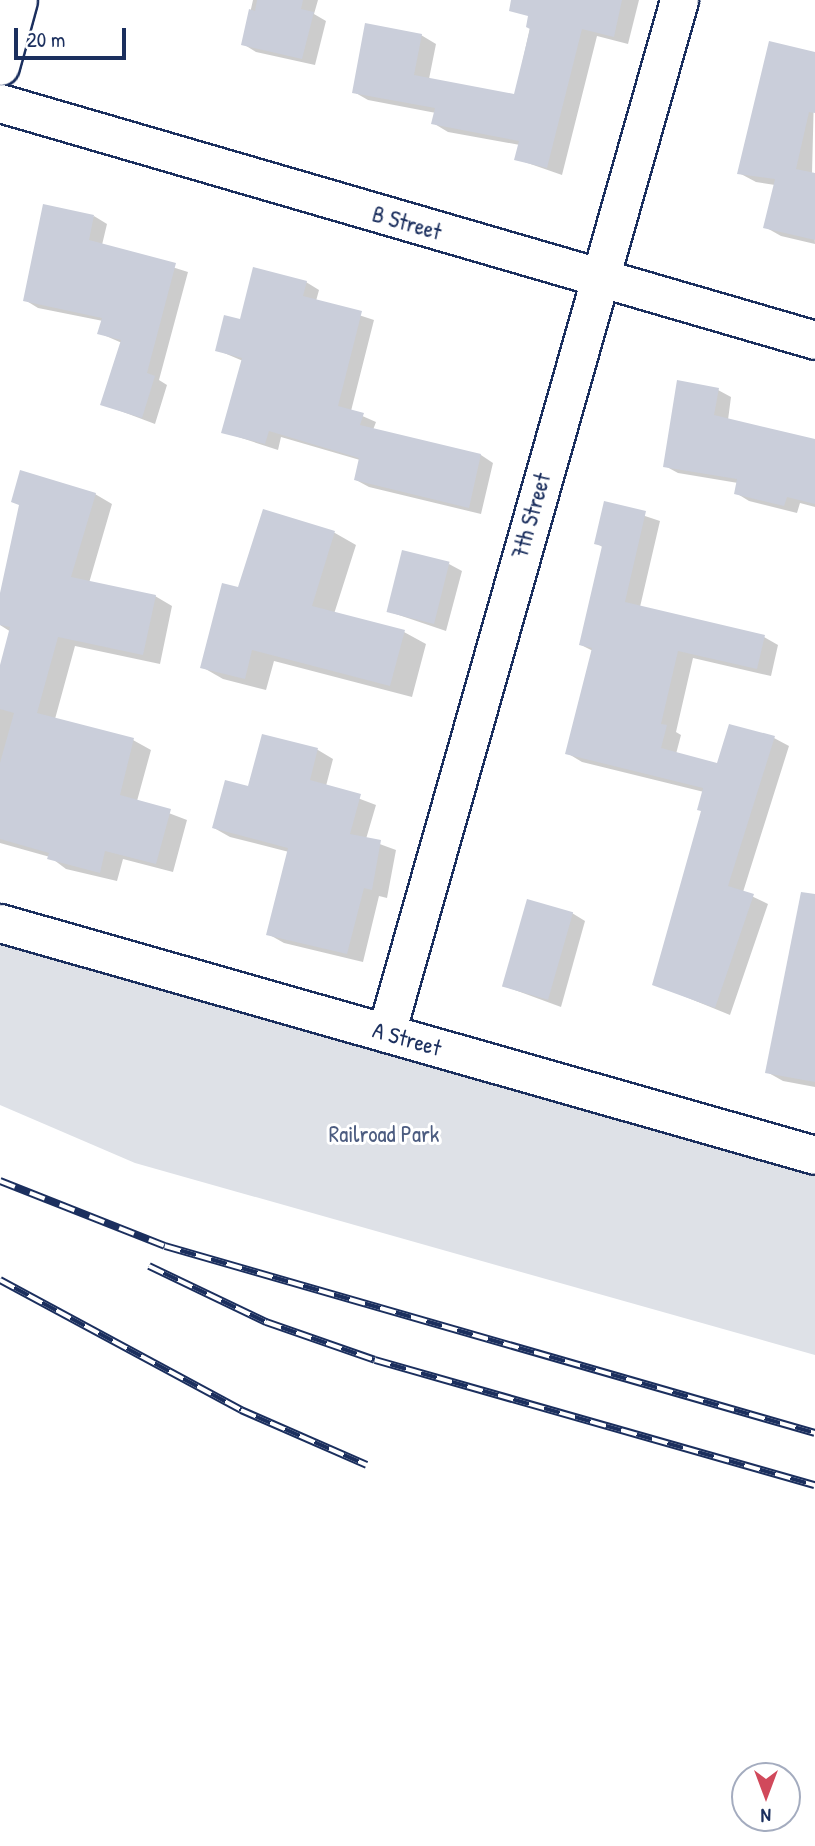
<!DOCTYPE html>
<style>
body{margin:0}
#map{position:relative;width:815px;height:1846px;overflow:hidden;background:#fff;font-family:"Patrick Hand",sans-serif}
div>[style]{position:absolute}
.green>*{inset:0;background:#dee1e7}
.shadow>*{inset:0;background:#0003}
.building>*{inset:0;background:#caceda;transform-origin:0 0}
.roads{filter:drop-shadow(2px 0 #1b2f5e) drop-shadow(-2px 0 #1b2f5e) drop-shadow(0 2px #1b2f5e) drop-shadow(0 -2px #1b2f5e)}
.minor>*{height:37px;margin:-18.5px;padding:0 18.5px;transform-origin:18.5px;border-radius:18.5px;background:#fff}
.rail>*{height:8px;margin-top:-4px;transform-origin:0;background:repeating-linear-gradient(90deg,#fff 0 16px,#1b2f5e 0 32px);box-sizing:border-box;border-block:2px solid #1b2f5e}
span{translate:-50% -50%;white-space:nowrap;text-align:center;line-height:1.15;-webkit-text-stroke:6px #fff;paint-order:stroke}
.street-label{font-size:23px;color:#1b2f5e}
.park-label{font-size:23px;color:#4c5c80}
.north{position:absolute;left:731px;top:1762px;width:70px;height:70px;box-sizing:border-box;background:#fff;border:2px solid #a4acbf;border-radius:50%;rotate:180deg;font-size:19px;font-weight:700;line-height:28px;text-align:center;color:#1b2f5e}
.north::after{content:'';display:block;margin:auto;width:24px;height:32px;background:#d1495b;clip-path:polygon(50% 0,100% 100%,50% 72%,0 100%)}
.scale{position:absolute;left:14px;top:28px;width:112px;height:32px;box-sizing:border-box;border:4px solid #1b2f5e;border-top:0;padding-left:9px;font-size:21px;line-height:24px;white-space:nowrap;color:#1b2f5e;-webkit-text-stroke:5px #fff;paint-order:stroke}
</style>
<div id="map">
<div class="green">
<i style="clip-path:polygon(0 923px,815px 1155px,815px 1355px,135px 1163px,0 1105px)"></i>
</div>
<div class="shadow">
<i style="clip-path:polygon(253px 0,318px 0,314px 14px,326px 21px,315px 65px,256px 52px,243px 44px)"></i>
<i style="clip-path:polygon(536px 0,639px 0,628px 44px,597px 36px,562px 175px,516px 159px,520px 145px,448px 132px,433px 123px,436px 113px,368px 100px,354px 92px,421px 35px,436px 44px,429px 79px,515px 96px)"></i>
<i style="clip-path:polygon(815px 54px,812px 174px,815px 244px,781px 236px,765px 227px,775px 185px,756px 182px,739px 173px)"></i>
<i style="clip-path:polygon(94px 216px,107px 224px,102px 245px,188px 272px,159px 380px,167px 385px,155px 424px,102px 404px,122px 343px,99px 333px,103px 321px,38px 308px,25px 300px)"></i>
<i style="clip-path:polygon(306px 282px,319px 290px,316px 301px,374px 320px,351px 411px,376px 422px,373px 430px,481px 455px,493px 463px,481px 514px,369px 487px,356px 480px,360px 460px,281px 437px,278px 450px,223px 432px,243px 361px,217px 350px,241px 321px)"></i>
<i style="clip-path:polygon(718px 390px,731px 397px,728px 420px,815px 440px,815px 507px,800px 503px,797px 513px,749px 501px,736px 493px,738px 483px,678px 473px,665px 466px)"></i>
<i style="clip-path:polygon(95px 494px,112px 504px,89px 583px,155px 596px,172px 606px,160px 664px,75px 646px,55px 719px,133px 740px,151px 750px,137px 801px,187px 820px,173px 872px,123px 859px,117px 881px,66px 869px,50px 857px,0 843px,0 671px,11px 632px,0 625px,0 602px)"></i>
<i style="clip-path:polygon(606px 503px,660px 521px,640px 607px,764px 637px,778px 645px,771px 676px,693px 658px,676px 732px,681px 735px,676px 754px,719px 765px,774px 738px,789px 746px,743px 892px,768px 904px,730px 1015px,654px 984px,703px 811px,704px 792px,582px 762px,567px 753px,593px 651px,581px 645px,604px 548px,596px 543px)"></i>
<i style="clip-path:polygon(265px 511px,335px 533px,356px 545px,334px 614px,404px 632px,426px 644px,412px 697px,274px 661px,266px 690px,223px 679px,202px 667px,240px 589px)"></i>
<i style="clip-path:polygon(449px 564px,462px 571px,446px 631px,387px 611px)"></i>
<i style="clip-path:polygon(263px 736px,318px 750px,333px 759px,326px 786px,376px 805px,366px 839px,396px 850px,387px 898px,379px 896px,363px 962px,284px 943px,268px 934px,289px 852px,230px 837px,214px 828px,250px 788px)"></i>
<i style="clip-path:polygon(572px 913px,585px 921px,561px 1007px,504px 986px)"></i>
<i style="clip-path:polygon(815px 951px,815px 1087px,783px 1081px,767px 1072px)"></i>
</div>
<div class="building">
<i style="clip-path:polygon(257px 0,303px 0,301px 9px,314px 12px,302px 59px,241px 45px,249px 9px,255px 11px)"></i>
<i style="clip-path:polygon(511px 0,622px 0,614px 37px,582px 29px,547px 168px,514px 160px,519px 141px,431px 124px,435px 108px,352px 93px,365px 23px,422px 34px,414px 75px,514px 94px,530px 29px,526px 27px,528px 16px,509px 11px)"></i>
<i style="clip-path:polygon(769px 41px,815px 52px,815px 113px,809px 112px,796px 169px,815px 173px,815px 240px,763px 228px,775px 179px,737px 174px)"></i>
<i style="clip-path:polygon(43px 204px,94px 215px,89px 240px,176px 263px,147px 373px,155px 376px,142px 418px,100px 405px,121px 340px,97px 334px,102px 318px,23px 301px)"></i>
<i style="clip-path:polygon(253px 267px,307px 281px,303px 296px,362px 311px,338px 406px,364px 413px,360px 425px,481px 454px,469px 508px,354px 480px,359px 458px,269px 431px,265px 444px,221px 433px,242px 358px,215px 351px,224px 315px,240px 319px)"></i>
<i style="clip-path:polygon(677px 380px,719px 388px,714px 415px,815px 439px,815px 504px,787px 497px,784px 506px,734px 494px,737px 479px,663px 467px)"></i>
<i style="clip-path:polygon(20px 470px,96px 493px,71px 577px,156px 595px,143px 655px,58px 637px,37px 713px,134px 738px,120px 795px,171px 809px,156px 864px,105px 851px,100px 873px,47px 859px,49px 853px,0 839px,0 763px,14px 713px,0 709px,0 665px,10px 627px,0 625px,0 593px,19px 505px,11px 502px)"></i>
<i style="clip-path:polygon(604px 501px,646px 511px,625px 602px,765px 635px,757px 669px,678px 651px,661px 724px,667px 725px,661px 748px,717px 763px,729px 724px,775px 736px,728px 886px,754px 894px,715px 1008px,652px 985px,701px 811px,697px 810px,703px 788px,565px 754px,592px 648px,579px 645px,602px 546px,594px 544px)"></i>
<i style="clip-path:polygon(263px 509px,335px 531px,312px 606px,405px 630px,390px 686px,252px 650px,245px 679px,200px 668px,222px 583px,238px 587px)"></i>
<i style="left:402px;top:550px;width:49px;height:64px;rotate:14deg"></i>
<i style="clip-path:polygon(262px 734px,318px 748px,310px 780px,361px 794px,350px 834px,381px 840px,372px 890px,364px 888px,347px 954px,266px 935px,288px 848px,212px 828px,225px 780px,248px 786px)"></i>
<i style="clip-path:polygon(801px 892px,815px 894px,815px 1082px,765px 1073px)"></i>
<i style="left:527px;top:899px;width:48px;height:91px;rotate:16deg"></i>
</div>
<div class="roads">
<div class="minor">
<i style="left:0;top:66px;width:68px;rotate:-74.7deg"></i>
<i style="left:0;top:103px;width:849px;rotate:16.21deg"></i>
<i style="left:0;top:923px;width:847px;rotate:15.89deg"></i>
<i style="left:386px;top:1033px;width:1074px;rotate:-74.16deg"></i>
</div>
</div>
<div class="rail">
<i style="left:0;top:1181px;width:177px;rotate:21.5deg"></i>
<i style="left:165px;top:1246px;width:676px;rotate:16.05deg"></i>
<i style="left:149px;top:1266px;width:130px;rotate:25.6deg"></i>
<i style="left:266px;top:1322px;width:115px;rotate:19.2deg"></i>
<i style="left:375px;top:1360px;width:457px;rotate:15.9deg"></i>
<i style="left:0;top:1280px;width:274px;rotate:28.3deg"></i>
<i style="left:241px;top:1410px;width:137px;rotate:23.6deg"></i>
</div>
<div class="street-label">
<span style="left:407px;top:223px;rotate:16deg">B Street</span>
<span style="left:531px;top:516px;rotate:-74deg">7th Street</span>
<span style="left:407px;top:1039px;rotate:16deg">A Street</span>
</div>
<div class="park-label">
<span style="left:384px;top:1134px">Railroad Park</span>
</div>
<div class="north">N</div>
<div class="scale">20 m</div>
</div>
